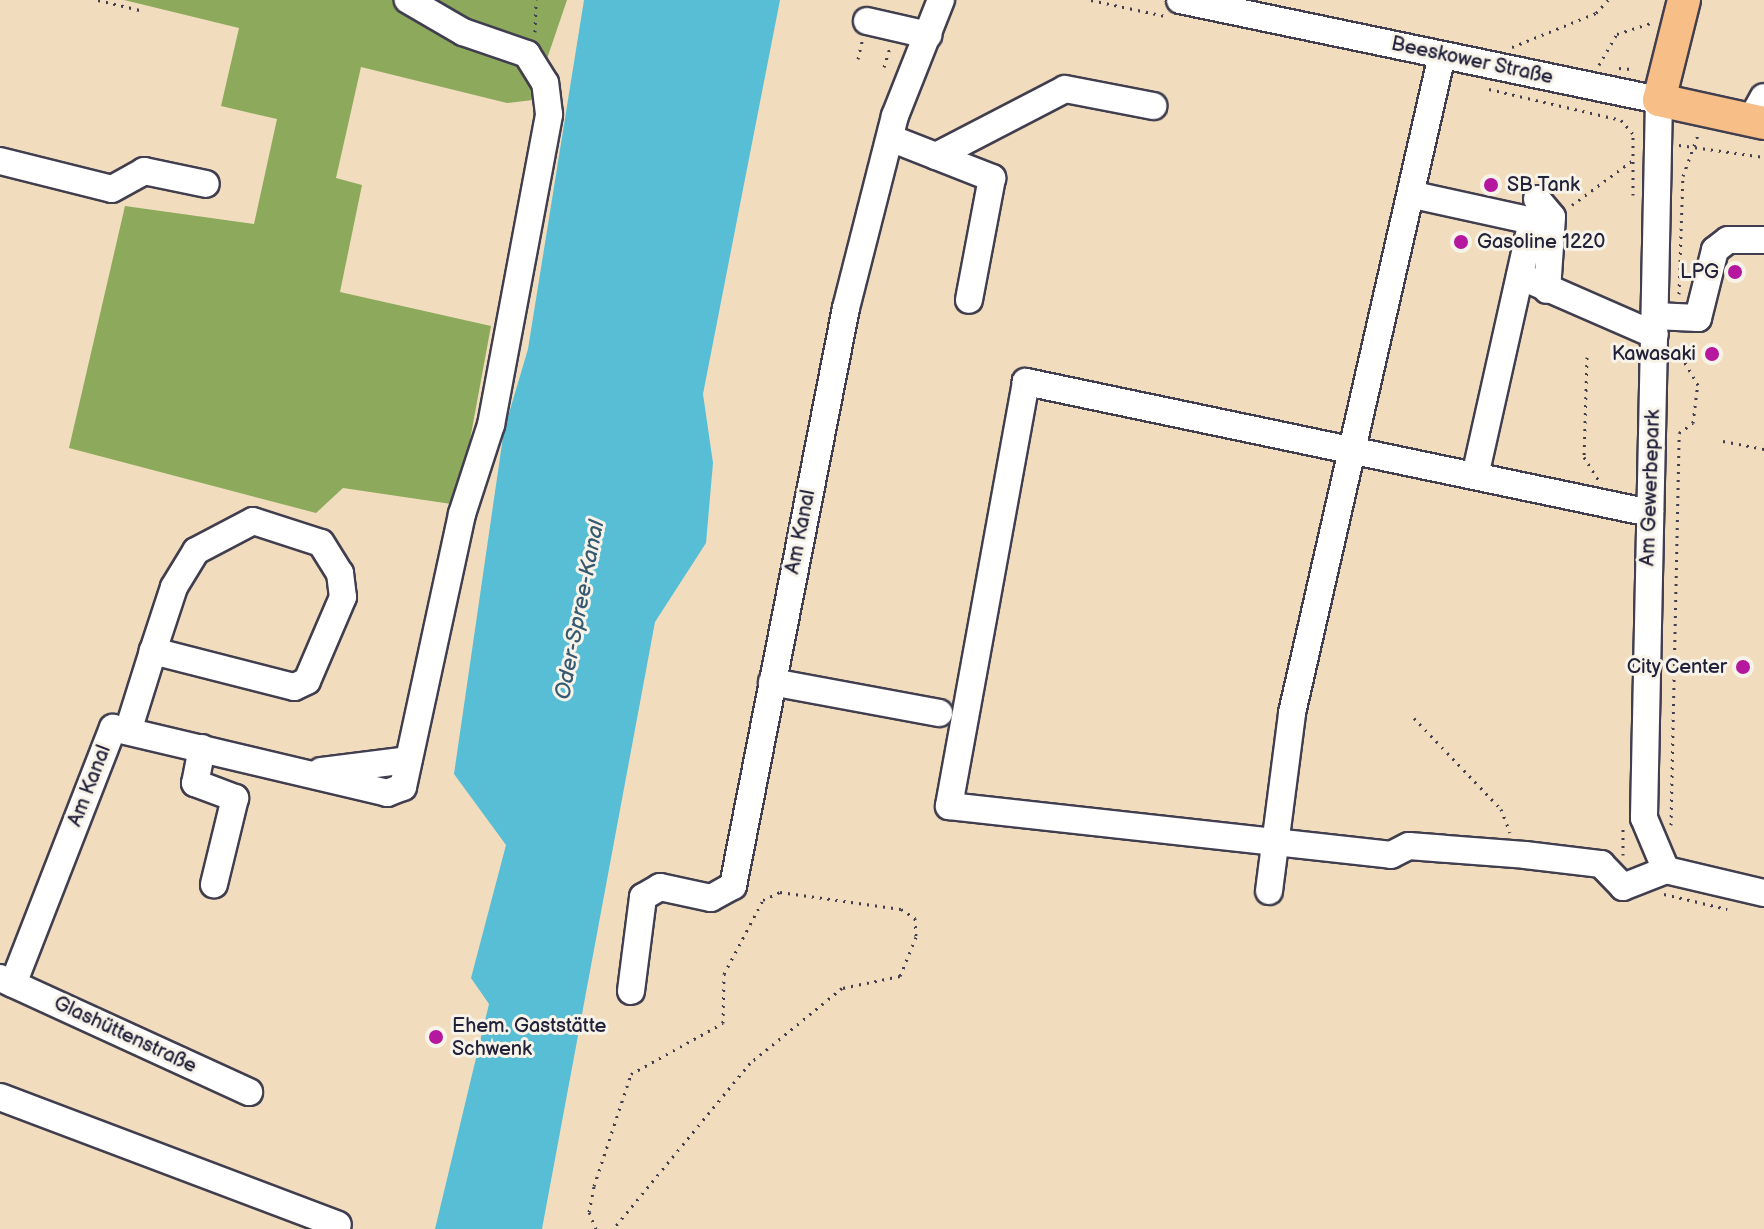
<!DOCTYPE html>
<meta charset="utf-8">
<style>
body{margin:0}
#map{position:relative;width:1764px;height:1229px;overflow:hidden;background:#f1ddbe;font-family:"Balsamiq Sans",sans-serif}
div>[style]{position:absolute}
.forest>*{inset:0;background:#8daa5c}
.water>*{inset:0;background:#57bed5}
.path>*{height:3px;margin-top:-1.5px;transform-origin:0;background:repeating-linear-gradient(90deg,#413e4f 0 2px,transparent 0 8px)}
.roads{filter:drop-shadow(2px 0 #413e4f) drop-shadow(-2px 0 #413e4f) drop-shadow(0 2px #413e4f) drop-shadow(0 -2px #413e4f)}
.minor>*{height:26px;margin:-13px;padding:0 13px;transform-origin:13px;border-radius:13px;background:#fff}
.major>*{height:32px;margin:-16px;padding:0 16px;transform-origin:16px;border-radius:16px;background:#f7be87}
.dots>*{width:22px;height:22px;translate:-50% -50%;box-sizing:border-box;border:4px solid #f7f3e8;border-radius:50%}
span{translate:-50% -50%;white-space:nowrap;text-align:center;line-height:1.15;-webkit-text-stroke:6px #f7f3e8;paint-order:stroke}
.street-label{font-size:20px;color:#22223b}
.poi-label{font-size:20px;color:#22223b}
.left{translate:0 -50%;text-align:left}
.right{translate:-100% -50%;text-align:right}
.water-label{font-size:22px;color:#355971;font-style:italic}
</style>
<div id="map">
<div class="forest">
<i style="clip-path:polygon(124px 0,567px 0,533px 100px,507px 103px,361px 67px,336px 178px,362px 185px,340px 292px,491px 326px,458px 505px,343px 488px,316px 513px,69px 448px,125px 206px,254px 224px,277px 119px,221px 106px,239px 28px)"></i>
</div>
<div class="water">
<i style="clip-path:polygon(584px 0,780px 0,703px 394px,713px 463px,706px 543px,655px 622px,542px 1229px,435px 1229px,489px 1004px,471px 978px,506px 845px,454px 774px,504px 430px,528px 349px)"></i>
</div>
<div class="path">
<i style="left:98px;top:0;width:43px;rotate:13.4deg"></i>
<i style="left:1091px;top:0;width:76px;rotate:12.2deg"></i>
<i style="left:535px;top:32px;width:32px;rotate:-88deg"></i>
<i style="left:1512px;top:47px;width:91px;rotate:-22deg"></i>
<i style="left:1596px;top:13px;width:18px;rotate:-47deg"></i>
<i style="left:858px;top:59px;width:18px;rotate:-77deg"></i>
<i style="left:1599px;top:65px;width:36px;rotate:-60deg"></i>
<i style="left:1617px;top:34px;width:36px;rotate:-18deg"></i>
<i style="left:884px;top:67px;width:21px;rotate:-73deg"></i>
<i style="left:1619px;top:68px;width:12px;rotate:5deg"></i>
<i style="left:1489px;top:89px;width:136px;rotate:13.2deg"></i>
<i style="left:1621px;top:120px;width:18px;rotate:49deg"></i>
<i style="left:1679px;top:145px;width:86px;rotate:8deg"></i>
<i style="left:1633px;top:195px;width:60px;rotate:-90deg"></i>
<i style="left:1572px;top:205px;width:76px;rotate:-36.4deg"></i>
<i style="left:1679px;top:294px;width:118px;rotate:-88.1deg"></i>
<i style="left:1683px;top:176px;width:47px;rotate:-70deg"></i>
<i style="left:1587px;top:357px;width:100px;rotate:91.7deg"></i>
<i style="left:1584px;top:457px;width:28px;rotate:58deg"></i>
<i style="left:1723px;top:441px;width:42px;rotate:11deg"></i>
<i style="left:1414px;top:718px;width:126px;rotate:46.3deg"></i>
<i style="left:1501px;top:809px;width:25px;rotate:69deg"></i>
<i style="left:1671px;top:825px;width:392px;rotate:-88.8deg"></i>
<i style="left:1679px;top:433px;width:17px;rotate:-36deg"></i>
<i style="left:1693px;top:423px;width:38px;rotate:-83deg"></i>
<i style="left:1698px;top:385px;width:42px;rotate:-120.3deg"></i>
<i style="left:1623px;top:855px;width:29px;rotate:-90deg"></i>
<i style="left:1664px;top:894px;width:65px;rotate:13.4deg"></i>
<i style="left:596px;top:1229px;width:18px;rotate:-112deg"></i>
<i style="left:589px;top:1212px;width:26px;rotate:-79deg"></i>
<i style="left:594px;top:1186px;width:118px;rotate:-71.7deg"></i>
<i style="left:631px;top:1074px;width:105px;rotate:-29deg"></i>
<i style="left:723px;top:1023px;width:49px;rotate:-88.8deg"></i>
<i style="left:724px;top:974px;width:84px;rotate:-62.2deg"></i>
<i style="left:763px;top:900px;width:19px;rotate:-25deg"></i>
<i style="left:780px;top:892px;width:122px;rotate:8deg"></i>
<i style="left:901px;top:909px;width:17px;rotate:33deg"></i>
<i style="left:915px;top:918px;width:19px;rotate:87deg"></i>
<i style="left:916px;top:937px;width:42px;rotate:112.3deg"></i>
<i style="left:900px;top:976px;width:59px;rotate:168.3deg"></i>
<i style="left:842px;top:988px;width:119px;rotate:140.8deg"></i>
<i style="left:750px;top:1063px;width:215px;rotate:129.5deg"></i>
</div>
<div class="roads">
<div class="minor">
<i style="left:1180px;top:0;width:489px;rotate:11.8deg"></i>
<i style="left:1659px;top:100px;width:718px;rotate:91.2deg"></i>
<i style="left:1644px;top:818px;width:56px;rotate:67.1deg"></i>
<i style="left:867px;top:21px;width:63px;rotate:12.9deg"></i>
<i style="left:1751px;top:120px;width:26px;rotate:-61deg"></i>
<i style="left:890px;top:138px;width:110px;rotate:21.4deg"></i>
<i style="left:992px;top:178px;width:124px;rotate:100.7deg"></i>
<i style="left:936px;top:156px;width:145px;rotate:-27.4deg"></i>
<i style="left:1065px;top:89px;width:90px;rotate:10.9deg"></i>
<i style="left:0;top:161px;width:115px;rotate:14deg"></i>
<i style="left:112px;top:189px;width:37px;rotate:-29deg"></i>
<i style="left:144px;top:171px;width:63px;rotate:11.8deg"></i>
<i style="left:1414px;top:195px;width:121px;rotate:12.4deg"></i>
<i style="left:1532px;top:221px;width:257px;rotate:102.6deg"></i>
<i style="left:1537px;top:199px;width:23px;rotate:50deg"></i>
<i style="left:1552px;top:217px;width:73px;rotate:93.9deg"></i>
<i style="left:1520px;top:276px;width:147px;rotate:23.6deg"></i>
<i style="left:1655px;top:316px;width:43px;rotate:2.7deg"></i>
<i style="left:1698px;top:318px;width:70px;rotate:-76deg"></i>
<i style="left:1715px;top:250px;width:16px;rotate:-38deg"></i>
<i style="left:1728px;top:240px;width:36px"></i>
<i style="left:1650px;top:513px;width:638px;rotate:-168.14deg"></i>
<i style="left:1026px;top:382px;width:431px;rotate:100.3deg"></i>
<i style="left:949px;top:806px;width:445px;rotate:6.3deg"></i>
<i style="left:1391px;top:855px;width:20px;rotate:-27deg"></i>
<i style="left:1409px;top:846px;width:116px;rotate:4.4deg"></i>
<i style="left:1525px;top:855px;width:77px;rotate:6.8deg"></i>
<i style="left:1601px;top:864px;width:32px;rotate:46deg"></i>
<i style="left:1623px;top:887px;width:46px;rotate:-21.6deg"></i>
<i style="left:772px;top:682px;width:170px;rotate:10.5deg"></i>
<i style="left:128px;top:731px;width:84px;rotate:-72.6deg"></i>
<i style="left:153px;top:651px;width:67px;rotate:-71.8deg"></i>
<i style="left:174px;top:587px;width:42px;rotate:-58.6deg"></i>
<i style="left:196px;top:551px;width:64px;rotate:-27.8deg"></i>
<i style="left:253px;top:521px;width:71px;rotate:17.9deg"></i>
<i style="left:321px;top:543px;width:36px;rotate:58deg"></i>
<i style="left:340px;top:573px;width:24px;rotate:83deg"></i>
<i style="left:343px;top:597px;width:91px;rotate:113.2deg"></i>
<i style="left:307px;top:681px;width:14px;rotate:155deg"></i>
<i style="left:294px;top:687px;width:146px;rotate:-165.7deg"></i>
<i style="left:202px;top:748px;width:36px;rotate:101deg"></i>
<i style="left:195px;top:783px;width:43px;rotate:20.6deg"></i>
<i style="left:235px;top:798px;width:89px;rotate:103.7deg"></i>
<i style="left:321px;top:771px;width:88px;rotate:-7.2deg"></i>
<i style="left:1666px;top:870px;width:101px;rotate:13.2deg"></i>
<i style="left:1269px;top:891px;width:179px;rotate:-82.6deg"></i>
<i style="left:1292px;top:713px;width:675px;rotate:-77.16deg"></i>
<i style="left:0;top:978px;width:274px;rotate:24.6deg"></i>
<i style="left:13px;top:984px;width:275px;rotate:-68.7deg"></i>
<i style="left:113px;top:728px;width:282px;rotate:13.3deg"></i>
<i style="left:387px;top:793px;width:17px;rotate:-21deg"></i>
<i style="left:403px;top:787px;width:279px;rotate:-77.8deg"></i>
<i style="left:462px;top:514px;width:94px;rotate:-72deg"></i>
<i style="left:491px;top:425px;width:316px;rotate:-79.4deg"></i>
<i style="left:549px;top:114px;width:31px;rotate:-97deg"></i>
<i style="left:545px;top:83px;width:34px;rotate:-122deg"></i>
<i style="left:527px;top:54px;width:68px;rotate:-161deg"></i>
<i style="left:463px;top:32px;width:64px;rotate:-149.8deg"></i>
<i style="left:631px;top:991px;width:95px;rotate:-82.7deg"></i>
<i style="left:643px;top:897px;width:20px;rotate:-30deg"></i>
<i style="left:660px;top:887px;width:52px;rotate:12.2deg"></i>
<i style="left:711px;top:898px;width:25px;rotate:-29deg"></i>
<i style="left:733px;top:886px;width:589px;rotate:-78.94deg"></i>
<i style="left:846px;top:308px;width:198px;rotate:-75.7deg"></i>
<i style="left:895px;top:116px;width:125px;rotate:-68.4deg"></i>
<i style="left:0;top:1097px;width:361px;rotate:20.7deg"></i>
</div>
<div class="major">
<i style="left:1684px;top:0;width:103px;rotate:104deg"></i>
<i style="left:1659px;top:100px;width:107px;rotate:12.4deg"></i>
</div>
</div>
<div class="dots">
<i style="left:1491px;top:185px;background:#b5179e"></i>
<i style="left:1461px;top:242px;background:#b5179e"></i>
<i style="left:1735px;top:272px;background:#b5179e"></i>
<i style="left:1712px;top:354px;background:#b5179e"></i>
<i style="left:1743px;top:667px;background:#b5179e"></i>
<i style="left:436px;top:1037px;background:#b5179e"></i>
</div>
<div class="street-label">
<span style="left:1472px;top:61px;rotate:12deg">Beeskower Straße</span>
<span style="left:1651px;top:488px;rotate:-88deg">Am Gewerbepark</span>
<span style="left:801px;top:532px;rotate:-79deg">Am Kanal</span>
<span style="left:90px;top:786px;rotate:-69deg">Am Kanal</span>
<span style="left:125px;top:1035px;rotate:25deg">Glashüttenstraße</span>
</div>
<div class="poi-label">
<span class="left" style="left:1507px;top:185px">SB Tank</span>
<span class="left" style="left:1477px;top:242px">Gasoline 1220</span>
<span class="right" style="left:1719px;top:272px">LPG</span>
<span class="right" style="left:1696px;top:354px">Kawasaki</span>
<span class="right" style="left:1727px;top:667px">City Center</span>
<span class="left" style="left:452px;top:1038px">Ehem. Gaststätte<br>Schwenk</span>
</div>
<div class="water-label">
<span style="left:580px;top:610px;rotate:-79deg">Oder-Spree-Kanal</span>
</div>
</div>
